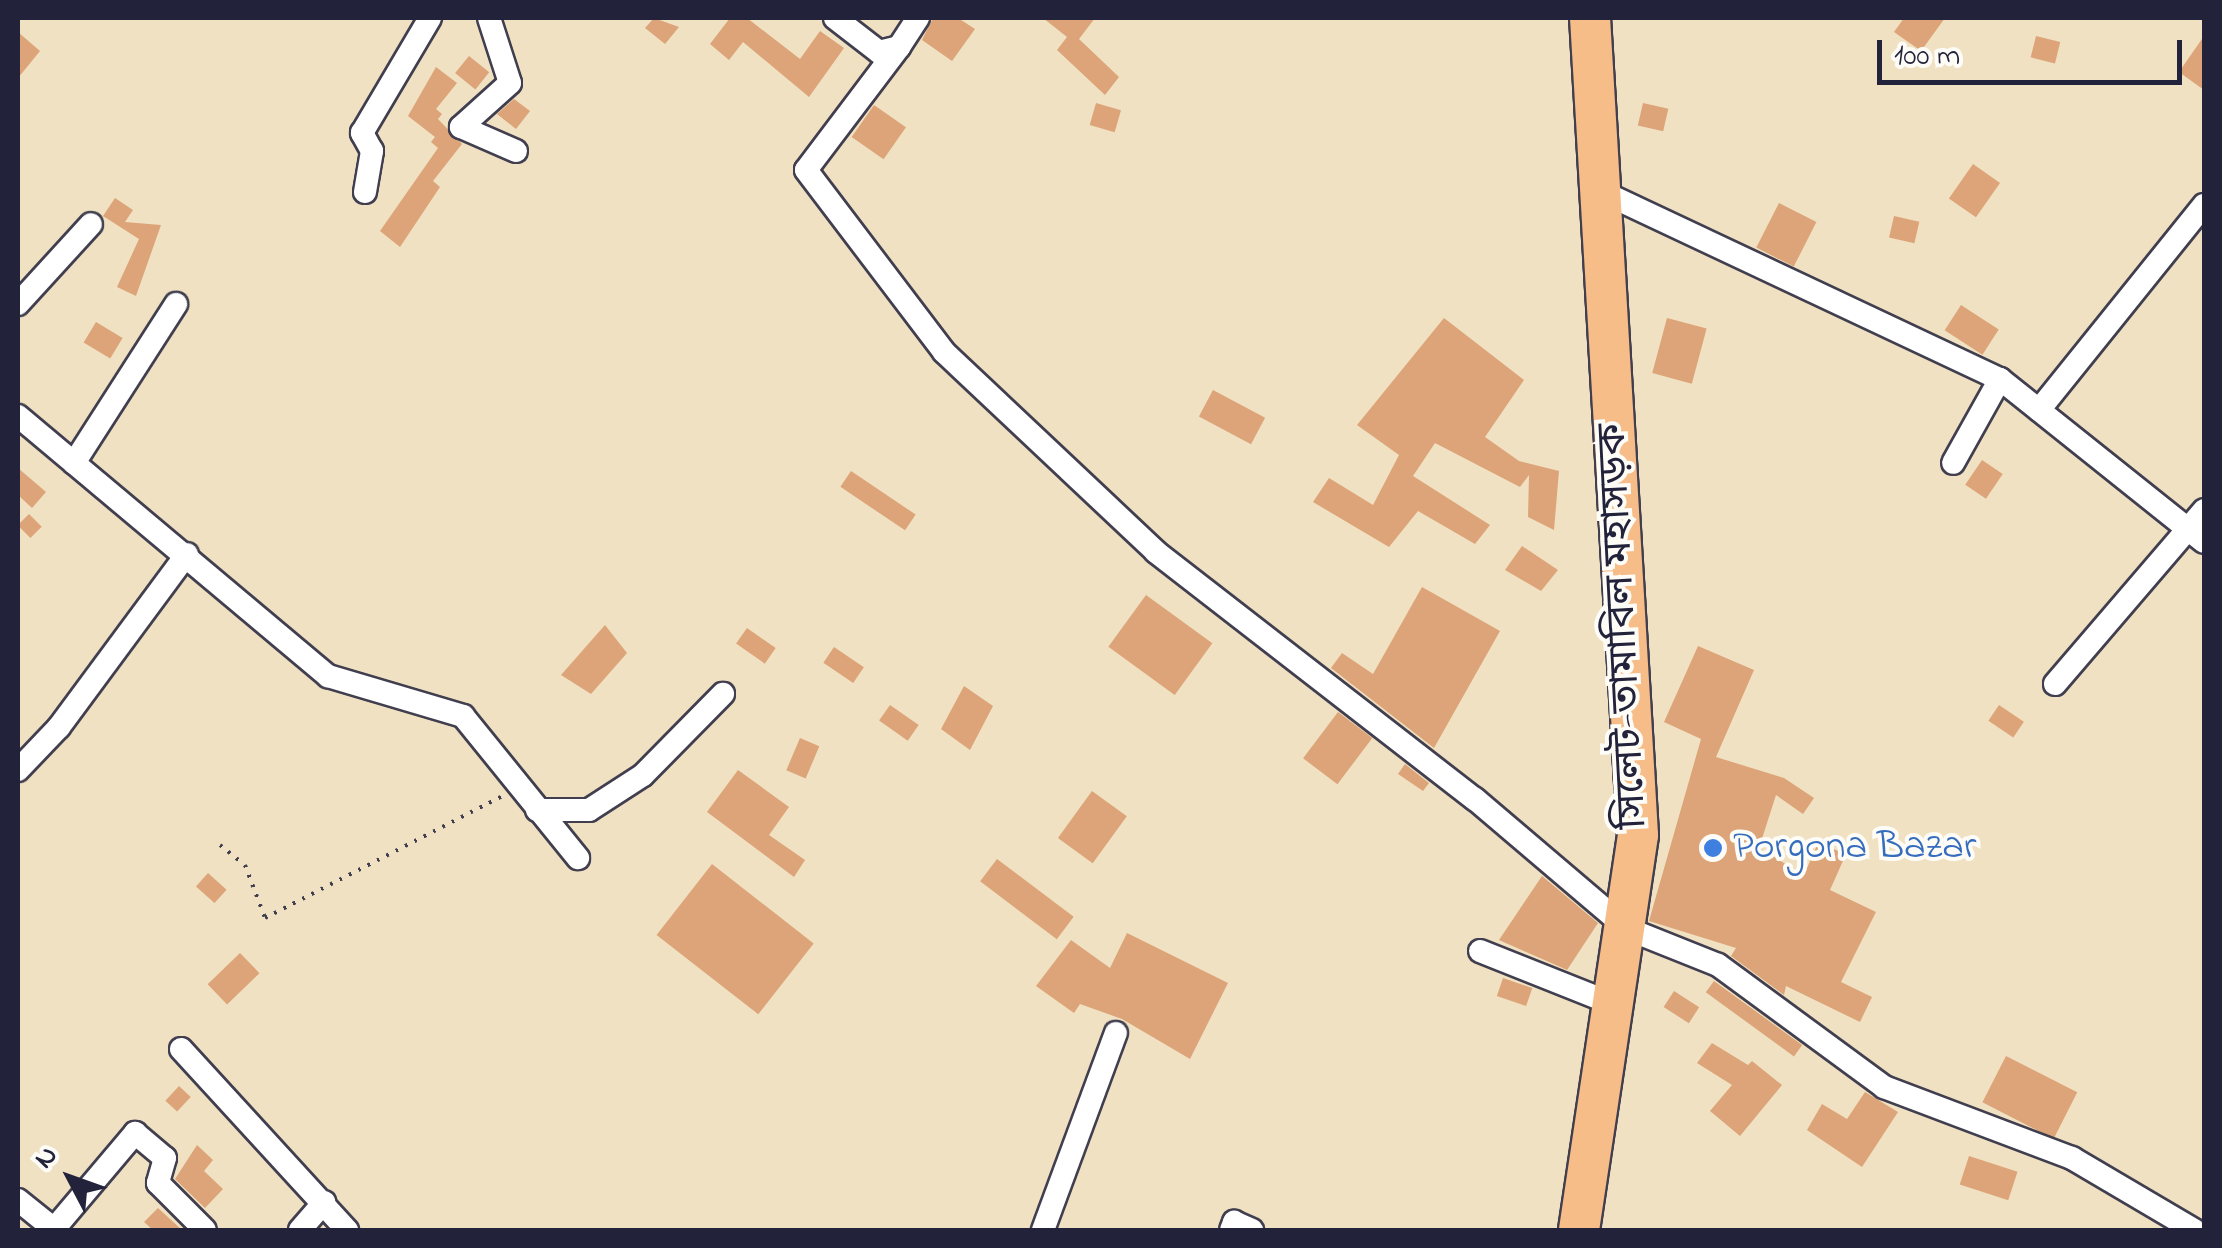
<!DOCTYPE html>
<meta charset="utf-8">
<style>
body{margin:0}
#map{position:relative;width:2222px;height:1248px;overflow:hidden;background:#f0e1c2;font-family:"Indie Flower","Noto Sans Bengali",sans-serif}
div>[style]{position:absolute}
.building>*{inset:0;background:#dca478;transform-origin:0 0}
.path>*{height:4px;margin-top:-2px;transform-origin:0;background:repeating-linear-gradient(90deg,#413f4f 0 2.5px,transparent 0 10.5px)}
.roads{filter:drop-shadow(2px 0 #413f4f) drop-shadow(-2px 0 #413f4f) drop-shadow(0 2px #413f4f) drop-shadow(0 -2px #413f4f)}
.street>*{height:22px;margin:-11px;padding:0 11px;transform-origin:11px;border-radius:11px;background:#fff}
.highway>*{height:40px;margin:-20px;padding:0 20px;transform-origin:20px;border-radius:20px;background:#f7bd88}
.dots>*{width:28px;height:28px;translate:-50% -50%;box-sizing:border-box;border:5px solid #fdfcf7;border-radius:50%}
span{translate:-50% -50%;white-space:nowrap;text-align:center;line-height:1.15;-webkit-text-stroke:8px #fdfcf7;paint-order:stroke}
.street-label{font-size:40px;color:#22223b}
.shop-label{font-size:40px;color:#366cbe}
.left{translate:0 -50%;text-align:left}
.frame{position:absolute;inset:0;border:20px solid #22223b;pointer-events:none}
.north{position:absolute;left:20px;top:1128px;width:100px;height:100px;-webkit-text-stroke:8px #fdfcf7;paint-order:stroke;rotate:311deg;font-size:28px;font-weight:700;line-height:40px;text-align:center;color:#22223b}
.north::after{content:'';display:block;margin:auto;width:35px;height:45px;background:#22223b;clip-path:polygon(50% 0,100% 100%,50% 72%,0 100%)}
.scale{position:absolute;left:1877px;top:40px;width:305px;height:45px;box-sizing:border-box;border:5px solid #22223b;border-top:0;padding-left:12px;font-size:30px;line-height:35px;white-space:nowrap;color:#22223b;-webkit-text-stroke:8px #fdfcf7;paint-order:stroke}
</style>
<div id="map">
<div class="building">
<i style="clip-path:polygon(654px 18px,679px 27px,665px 44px,645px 28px)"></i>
<i style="clip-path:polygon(730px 18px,747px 18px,800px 59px,820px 31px,844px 48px,809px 97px,743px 42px,729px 60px,710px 44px)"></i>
<i style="clip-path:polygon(933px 18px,958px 18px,975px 29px,952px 61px,922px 40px)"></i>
<i style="clip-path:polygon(1043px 18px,1095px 18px,1079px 39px,1119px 77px,1105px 95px,1057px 50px,1067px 37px)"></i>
<i style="clip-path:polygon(1904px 18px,1945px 18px,1921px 51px,1894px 32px)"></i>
<i style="clip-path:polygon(18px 32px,40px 51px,18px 78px)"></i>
<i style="left:2036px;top:36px;width:25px;height:22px;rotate:14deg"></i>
<i style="clip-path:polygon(2204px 36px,2204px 90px,2179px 72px)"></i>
<i style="left:469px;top:56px;width:26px;height:22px;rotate:39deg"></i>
<i style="clip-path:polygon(436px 67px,457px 83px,436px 109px,442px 114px,438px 119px,462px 144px,433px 181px,440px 187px,400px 247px,380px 231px,438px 148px,431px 142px,435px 137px,408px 116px)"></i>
<i style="clip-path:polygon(514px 99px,530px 111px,516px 129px,497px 114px)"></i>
<i style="left:1096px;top:103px;width:26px;height:23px;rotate:16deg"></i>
<i style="left:1643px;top:103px;width:26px;height:23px;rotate:13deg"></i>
<i style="left:874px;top:105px;width:39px;height:39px;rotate:35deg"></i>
<i style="left:1973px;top:164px;width:33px;height:42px;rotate:35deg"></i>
<i style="clip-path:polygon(115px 198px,133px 210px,125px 222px,161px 225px,136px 296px,117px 287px,139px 239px,103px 216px)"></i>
<i style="left:1779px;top:203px;width:42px;height:50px;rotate:27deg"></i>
<i style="left:1894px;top:216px;width:26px;height:22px;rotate:13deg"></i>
<i style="left:1961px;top:305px;width:45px;height:30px;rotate:33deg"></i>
<i style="clip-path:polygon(1444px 318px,1524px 380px,1485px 437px,1519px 461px,1559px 471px,1554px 530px,1528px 517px,1529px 475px,1520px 487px,1435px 443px,1413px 476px,1490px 525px,1475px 544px,1418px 511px,1389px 547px,1313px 502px,1329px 478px,1373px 505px,1399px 455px,1357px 425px)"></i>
<i style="left:1667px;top:318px;width:41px;height:57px;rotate:15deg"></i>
<i style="left:96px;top:322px;width:31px;height:24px;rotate:31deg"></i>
<i style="left:1213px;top:390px;width:59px;height:30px;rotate:28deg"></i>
<i style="left:1982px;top:460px;width:25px;height:30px;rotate:34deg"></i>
<i style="clip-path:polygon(18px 468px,46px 492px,32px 508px,18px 495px)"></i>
<i style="left:851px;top:471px;width:78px;height:19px;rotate:34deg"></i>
<i style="left:29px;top:514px;width:18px;height:16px;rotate:45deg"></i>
<i style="clip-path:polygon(1522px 546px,1558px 570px,1541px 591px,1505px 570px)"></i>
<i style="clip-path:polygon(1422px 587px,1500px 631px,1434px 748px,1331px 668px,1342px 653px,1373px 674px)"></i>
<i style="left:1146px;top:595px;width:82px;height:64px;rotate:36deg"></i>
<i style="clip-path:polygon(605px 625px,627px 653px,591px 694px,561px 675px)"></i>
<i style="left:747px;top:628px;width:35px;height:19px;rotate:35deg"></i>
<i style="clip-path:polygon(1698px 646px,1754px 670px,1716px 757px,1784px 778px,1814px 798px,1803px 814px,1776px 795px,1759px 848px,1804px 875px,1818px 843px,1846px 854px,1830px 890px,1876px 912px,1841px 982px,1872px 997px,1860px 1022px,1786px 986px,1784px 995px,1731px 956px,1736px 948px,1649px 921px,1701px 739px,1664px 722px)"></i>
<i style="left:834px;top:647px;width:36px;height:19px;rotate:34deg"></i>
<i style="clip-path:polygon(964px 686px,993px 706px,970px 750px,941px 729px)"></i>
<i style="left:890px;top:705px;width:35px;height:19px;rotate:35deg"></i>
<i style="left:1999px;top:705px;width:30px;height:19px;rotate:34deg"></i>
<i style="left:1338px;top:712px;width:43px;height:58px;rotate:37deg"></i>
<i style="left:800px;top:738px;width:21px;height:35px;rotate:23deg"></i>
<i style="clip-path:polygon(1405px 764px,1429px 783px,1423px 791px,1398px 774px)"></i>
<i style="clip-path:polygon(738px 770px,789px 807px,769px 835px,805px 860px,794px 877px,707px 812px)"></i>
<i style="left:1092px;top:791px;width:43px;height:58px;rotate:36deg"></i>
<i style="left:997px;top:859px;width:96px;height:28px;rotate:37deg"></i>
<i style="left:712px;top:864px;width:129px;height:90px;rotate:38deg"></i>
<i style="left:208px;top:873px;width:25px;height:18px;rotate:42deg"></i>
<i style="clip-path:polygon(1542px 876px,1598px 923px,1567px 970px,1499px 940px)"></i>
<i style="clip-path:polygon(1127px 933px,1228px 983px,1190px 1059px,1122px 1019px,1080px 1004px,1074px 1013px,1036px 986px,1071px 940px,1110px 968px)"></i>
<i style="left:240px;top:953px;width:28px;height:45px;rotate:46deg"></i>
<i style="left:1503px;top:978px;width:31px;height:19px;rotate:19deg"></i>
<i style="left:1714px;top:981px;width:109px;height:14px;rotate:36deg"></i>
<i style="left:1674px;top:991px;width:30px;height:19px;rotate:33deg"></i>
<i style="clip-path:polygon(1712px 1043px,1748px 1065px,1752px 1061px,1782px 1085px,1740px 1136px,1710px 1111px,1732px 1085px,1697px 1063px)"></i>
<i style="left:2006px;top:1056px;width:80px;height:52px;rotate:27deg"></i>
<i style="left:179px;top:1086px;width:16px;height:20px;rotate:43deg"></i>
<i style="clip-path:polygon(1865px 1092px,1898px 1112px,1862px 1167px,1807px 1130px,1822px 1104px,1847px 1119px)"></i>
<i style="clip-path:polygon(197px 1145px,213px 1160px,204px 1171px,223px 1189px,205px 1208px,175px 1179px)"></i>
<i style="left:1969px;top:1156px;width:51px;height:30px;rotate:18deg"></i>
<i style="clip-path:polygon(158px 1208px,182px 1230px,153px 1230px,144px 1222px)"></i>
</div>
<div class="path">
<i style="left:220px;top:845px;width:32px;rotate:39deg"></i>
<i style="left:245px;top:865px;width:57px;rotate:69.3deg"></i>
<i style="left:265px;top:918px;width:267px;rotate:-27.2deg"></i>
</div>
<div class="roads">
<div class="street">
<i style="left:489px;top:18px;width:68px;rotate:72.1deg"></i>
<i style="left:510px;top:83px;width:66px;rotate:138.1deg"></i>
<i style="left:461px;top:127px;width:60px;rotate:23.6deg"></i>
<i style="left:835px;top:18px;width:56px;rotate:37.7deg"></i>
<i style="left:879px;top:52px;width:21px;rotate:-14deg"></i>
<i style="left:899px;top:47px;width:35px;rotate:-57deg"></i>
<i style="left:899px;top:47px;width:154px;rotate:127.1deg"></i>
<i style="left:806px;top:170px;width:228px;rotate:52.8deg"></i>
<i style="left:944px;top:352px;width:291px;rotate:43.3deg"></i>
<i style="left:1156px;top:552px;width:403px;rotate:37.8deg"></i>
<i style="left:1475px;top:799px;width:201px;rotate:40.4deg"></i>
<i style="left:1628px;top:929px;width:97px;rotate:21.8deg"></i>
<i style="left:1718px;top:965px;width:206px;rotate:36.3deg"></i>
<i style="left:1884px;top:1087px;width:201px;rotate:20.7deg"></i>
<i style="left:2072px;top:1158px;width:142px;rotate:30.5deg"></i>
<i style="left:1600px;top:191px;width:442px;rotate:25.2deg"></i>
<i style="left:2000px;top:379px;width:96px;rotate:119.2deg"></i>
<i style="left:365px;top:192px;width:42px;rotate:-80.3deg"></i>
<i style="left:372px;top:151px;width:21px;rotate:-119deg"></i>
<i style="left:362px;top:133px;width:134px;rotate:-59.4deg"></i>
<i style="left:18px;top:304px;width:108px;rotate:-47.6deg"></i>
<i style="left:2000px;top:379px;width:261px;rotate:38.6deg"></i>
<i style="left:2039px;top:410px;width:263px;rotate:-51.2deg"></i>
<i style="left:18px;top:416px;width:405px;rotate:40deg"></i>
<i style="left:328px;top:676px;width:141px;rotate:16.5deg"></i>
<i style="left:463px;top:716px;width:183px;rotate:51deg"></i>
<i style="left:74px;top:463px;width:189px;rotate:-57.3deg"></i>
<i style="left:2055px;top:684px;width:229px;rotate:-49.4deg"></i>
<i style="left:18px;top:770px;width:59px;rotate:-46.4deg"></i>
<i style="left:59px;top:727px;width:215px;rotate:-53.5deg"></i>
<i style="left:537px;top:810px;width:52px"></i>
<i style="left:589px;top:810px;width:64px;rotate:-32.9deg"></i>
<i style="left:643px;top:775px;width:114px;rotate:-45.4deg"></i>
<i style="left:1480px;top:951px;width:146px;rotate:21.7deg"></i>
<i style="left:181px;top:1049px;width:246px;rotate:47.5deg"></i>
<i style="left:18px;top:1200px;width:46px;rotate:38.9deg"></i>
<i style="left:54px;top:1229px;width:126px;rotate:-49.8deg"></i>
<i style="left:135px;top:1133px;width:39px;rotate:40deg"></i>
<i style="left:165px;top:1158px;width:26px;rotate:106deg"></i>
<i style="left:158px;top:1183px;width:66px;rotate:45deg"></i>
<i style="left:300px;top:1230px;width:37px;rotate:-49deg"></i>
<i style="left:1043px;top:1230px;width:210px;rotate:-69.7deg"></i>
<i style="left:1231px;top:1230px;width:9px;rotate:-69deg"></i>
<i style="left:1234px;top:1222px;width:20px;rotate:24deg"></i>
</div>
<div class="highway">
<i style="left:1579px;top:1230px;width:399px;rotate:-81.5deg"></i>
<i style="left:1638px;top:835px;width:818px;rotate:-93.36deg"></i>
</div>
</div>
<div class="dots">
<i style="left:1713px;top:848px;background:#3f7fe0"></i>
</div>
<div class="street-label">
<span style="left:1625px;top:626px;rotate:-93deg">সিলেট-তামাবিল মহাসড়ক</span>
</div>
<div class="shop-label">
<span class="left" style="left:1733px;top:848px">Porgona Bazar</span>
</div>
<div class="frame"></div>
<div class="north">N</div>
<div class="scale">100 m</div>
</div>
